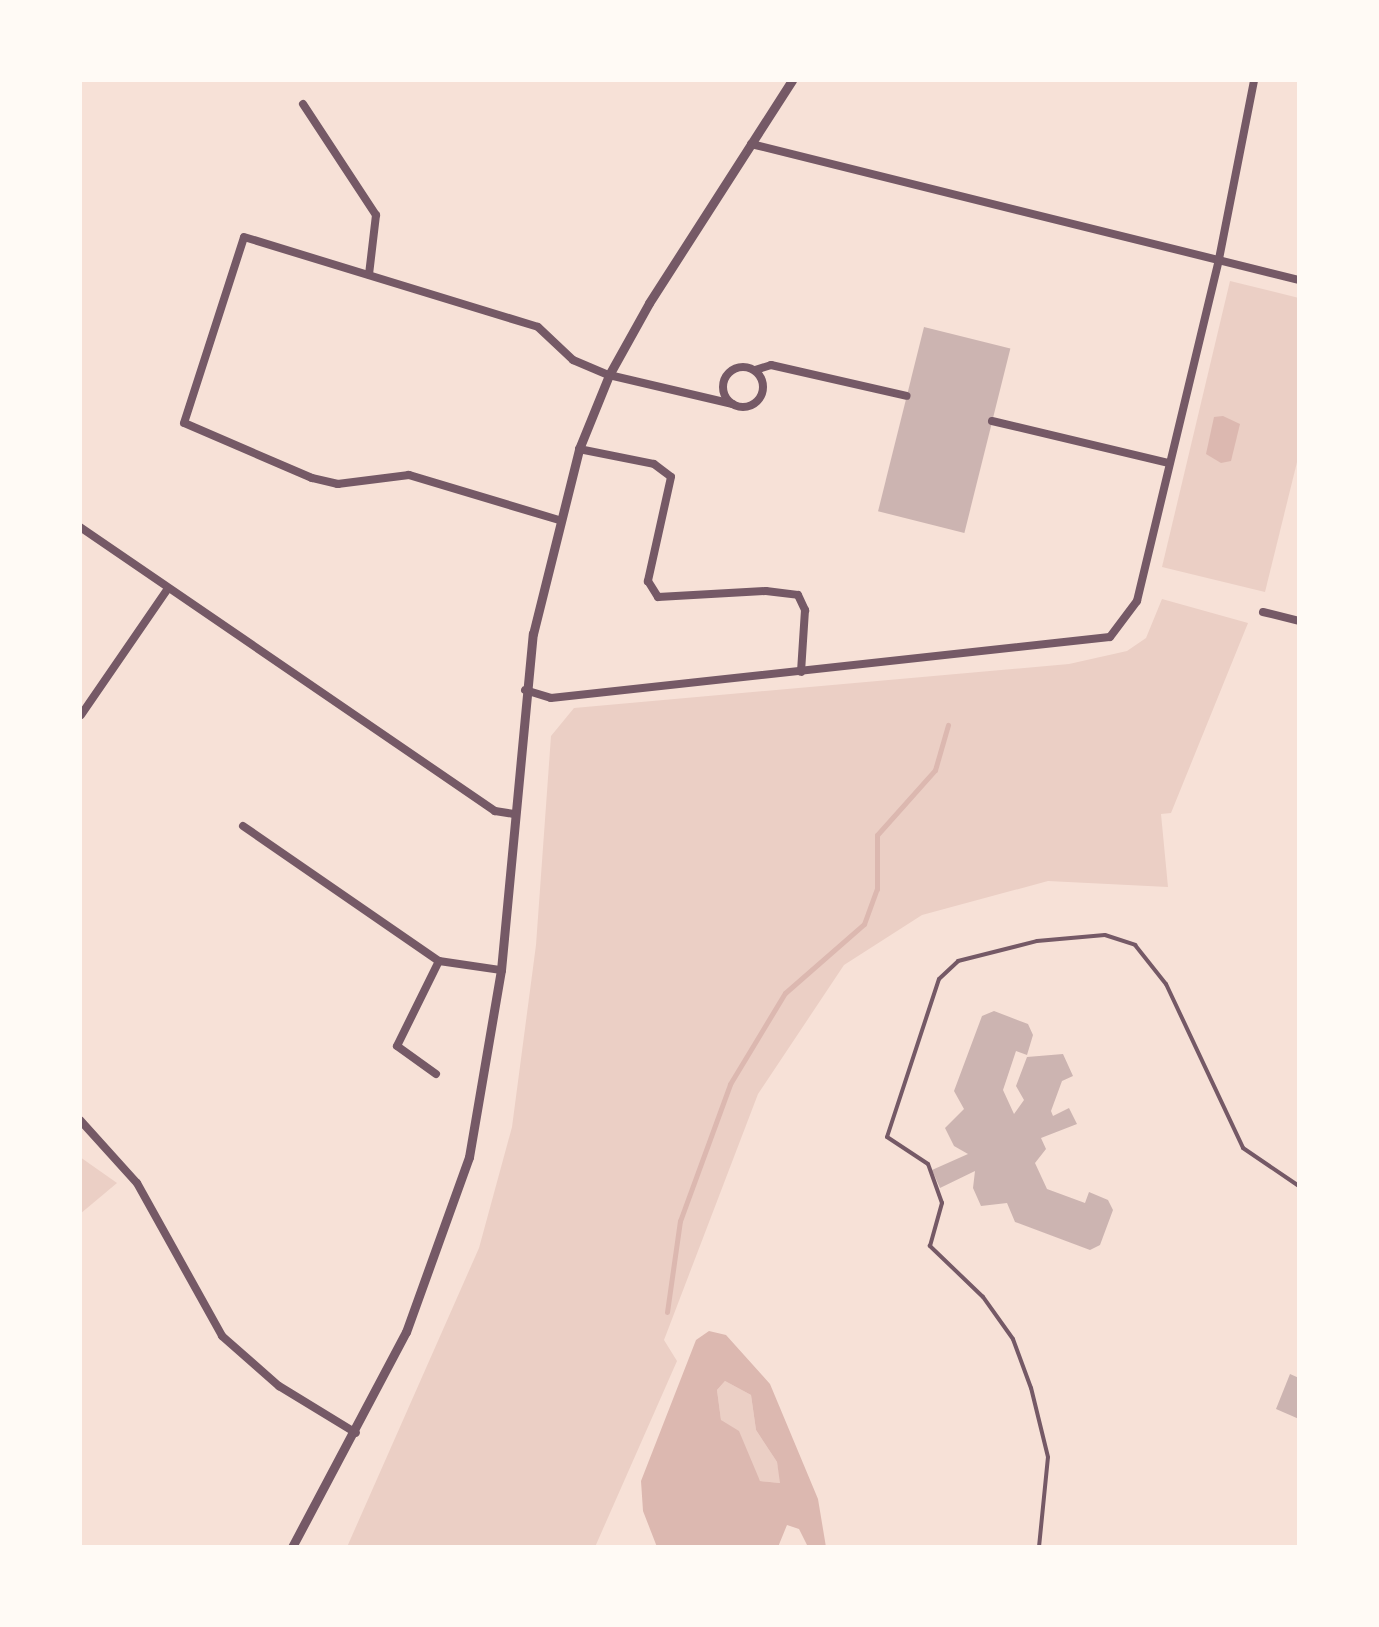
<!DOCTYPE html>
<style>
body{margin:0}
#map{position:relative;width:1379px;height:1627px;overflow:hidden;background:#f7e1d7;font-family:Inter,sans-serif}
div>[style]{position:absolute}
.green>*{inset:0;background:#ebcfc5}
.water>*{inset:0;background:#dcb8b0}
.stream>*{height:5px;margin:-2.5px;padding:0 2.5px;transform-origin:2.5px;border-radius:2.5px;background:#dcb8b0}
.building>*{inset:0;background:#ccb4b1;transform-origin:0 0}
.service>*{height:4px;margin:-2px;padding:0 2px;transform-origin:2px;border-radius:2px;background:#755966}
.minor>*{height:8px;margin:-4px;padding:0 4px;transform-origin:4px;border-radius:4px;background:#755966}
.minor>.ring{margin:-4px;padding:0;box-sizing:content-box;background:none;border:8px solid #755966;border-radius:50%}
.tertiary>*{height:9px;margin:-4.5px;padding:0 4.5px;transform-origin:4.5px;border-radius:4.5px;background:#755966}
span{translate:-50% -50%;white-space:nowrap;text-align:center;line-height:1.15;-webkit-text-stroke:8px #fffaf5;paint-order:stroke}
.frame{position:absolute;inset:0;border:82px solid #fffaf5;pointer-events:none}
</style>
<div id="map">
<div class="green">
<i style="clip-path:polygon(1230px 281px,1299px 298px,1299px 454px,1265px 592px,1162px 567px)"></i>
<i style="clip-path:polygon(1162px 599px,1248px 623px,1171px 813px,1161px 814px,1168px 887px,1048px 881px,922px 915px,844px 965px,758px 1094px,664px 1340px,677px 1361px,595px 1547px,347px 1547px,479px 1248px,512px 1127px,536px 945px,551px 736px,574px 708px,1069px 664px,1127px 651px,1146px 638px)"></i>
<i style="clip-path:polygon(80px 1157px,117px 1183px,80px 1214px)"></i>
<i style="clip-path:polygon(725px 1381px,751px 1395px,756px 1430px,777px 1462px,781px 1483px,760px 1481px,721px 1420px,717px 1390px)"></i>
</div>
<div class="water">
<i style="clip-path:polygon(1223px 416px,1240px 424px,1231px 461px,1221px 463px,1206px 454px,1214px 417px)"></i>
<i style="clip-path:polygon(evenodd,709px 1331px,726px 1335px,770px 1384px,818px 1499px,826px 1547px,808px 1547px,799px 1529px,787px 1525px,778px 1547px,657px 1547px,643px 1511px,641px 1481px,696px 1340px,709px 1331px,725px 1381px,751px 1395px,756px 1430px,777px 1462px,780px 1483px,760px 1481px,739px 1431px,721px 1420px,717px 1390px,725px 1381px)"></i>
</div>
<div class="stream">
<i style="left:667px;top:1312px;width:92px;rotate:-81.9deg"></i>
<i style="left:680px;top:1221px;width:146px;rotate:-69.9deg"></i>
<i style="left:730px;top:1084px;width:106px;rotate:-58.9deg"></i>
<i style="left:785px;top:993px;width:105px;rotate:-41.1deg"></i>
<i style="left:864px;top:924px;width:37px;rotate:-70deg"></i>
<i style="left:877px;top:889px;width:54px;rotate:-90deg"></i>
<i style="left:877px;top:835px;width:87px;rotate:-48.3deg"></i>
<i style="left:935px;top:770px;width:47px;rotate:-73.9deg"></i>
</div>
<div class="building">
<i style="left:924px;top:327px;width:89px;height:190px;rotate:14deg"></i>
<i style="clip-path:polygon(994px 1011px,1028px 1024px,1033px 1035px,1027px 1055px,1016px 1051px,1003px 1090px,1014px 1114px,1024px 1100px,1016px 1086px,1027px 1057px,1063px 1054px,1073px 1076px,1062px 1081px,1051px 1111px,1053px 1116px,1069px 1108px,1077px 1124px,1041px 1138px,1046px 1149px,1035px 1163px,1047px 1189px,1085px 1203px,1089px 1192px,1108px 1200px,1113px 1210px,1100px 1245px,1090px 1250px,1015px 1222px,1007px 1203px,981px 1206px,973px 1188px,975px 1171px,940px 1188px,932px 1170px,968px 1154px,954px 1146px,945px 1128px,964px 1109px,954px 1091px,982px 1016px)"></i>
<i style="clip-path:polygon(1290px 1374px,1299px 1378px,1299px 1419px,1276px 1409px)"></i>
</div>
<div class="service">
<i style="left:1039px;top:1547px;width:90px;rotate:-84.3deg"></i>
<i style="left:1048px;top:1457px;width:71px;rotate:-103.8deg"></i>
<i style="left:1031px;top:1388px;width:52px;rotate:-110.2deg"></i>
<i style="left:1013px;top:1339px;width:52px;rotate:-125.5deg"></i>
<i style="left:983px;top:1297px;width:74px;rotate:-136.1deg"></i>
<i style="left:930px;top:1246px;width:45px;rotate:-74.4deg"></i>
<i style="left:942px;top:1203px;width:41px;rotate:-109.7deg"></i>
<i style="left:928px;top:1164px;width:49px;rotate:-146.6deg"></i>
<i style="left:887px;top:1137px;width:166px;rotate:-71.8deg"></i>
<i style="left:939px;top:979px;width:26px;rotate:-43deg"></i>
<i style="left:958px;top:961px;width:81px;rotate:-14.2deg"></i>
<i style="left:1037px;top:941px;width:68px;rotate:-5deg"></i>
<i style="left:1105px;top:935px;width:32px;rotate:18deg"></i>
<i style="left:1135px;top:945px;width:50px;rotate:51.5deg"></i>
<i style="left:1166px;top:984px;width:181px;rotate:64.8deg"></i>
<i style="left:1243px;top:1148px;width:68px;rotate:34.2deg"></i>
</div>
<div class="minor">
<i style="left:303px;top:104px;width:133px;rotate:56.7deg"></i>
<i style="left:376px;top:215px;width:60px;rotate:96.7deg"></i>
<i style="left:751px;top:144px;width:565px;rotate:13.94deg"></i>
<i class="ring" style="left:723px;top:367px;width:32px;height:32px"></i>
<i style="left:755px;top:370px;width:17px;rotate:-17deg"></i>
<i style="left:771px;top:365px;width:139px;rotate:12.8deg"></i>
<i style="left:992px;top:421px;width:181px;rotate:13.4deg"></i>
<i style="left:579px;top:449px;width:76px;rotate:11.3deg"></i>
<i style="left:654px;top:464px;width:21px;rotate:37deg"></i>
<i style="left:671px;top:477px;width:107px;rotate:102.5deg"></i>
<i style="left:648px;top:581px;width:19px;rotate:58deg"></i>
<i style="left:658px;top:597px;width:108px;rotate:-3.2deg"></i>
<i style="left:766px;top:591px;width:32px;rotate:7deg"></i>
<i style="left:798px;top:595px;width:17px;rotate:65deg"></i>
<i style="left:805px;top:610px;width:62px;rotate:93.7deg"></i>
<i style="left:559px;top:520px;width:157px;rotate:-163.3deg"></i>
<i style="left:409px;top:475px;width:72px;rotate:172.8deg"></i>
<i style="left:338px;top:484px;width:27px;rotate:-167deg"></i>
<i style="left:312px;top:478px;width:139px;rotate:-156.7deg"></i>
<i style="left:184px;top:423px;width:195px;rotate:-72.1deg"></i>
<i style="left:244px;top:237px;width:307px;rotate:17deg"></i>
<i style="left:538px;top:327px;width:48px;rotate:43.3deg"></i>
<i style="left:573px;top:360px;width:39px;rotate:23deg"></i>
<i style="left:609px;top:375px;width:127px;rotate:13.2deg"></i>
<i style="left:80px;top:527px;width:503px;rotate:34.39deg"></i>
<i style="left:495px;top:811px;width:19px;rotate:9deg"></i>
<i style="left:1263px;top:612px;width:37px;rotate:14deg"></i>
<i style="left:525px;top:690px;width:27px;rotate:17deg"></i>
<i style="left:551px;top:698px;width:562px;rotate:-6.23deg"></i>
<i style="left:1110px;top:637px;width:45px;rotate:-53.1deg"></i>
<i style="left:1137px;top:601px;width:352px;rotate:-76.5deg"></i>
<i style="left:1219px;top:259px;width:182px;rotate:-78.9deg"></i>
<i style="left:81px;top:715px;width:152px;rotate:-55.5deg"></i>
<i style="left:243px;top:826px;width:238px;rotate:34.6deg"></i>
<i style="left:439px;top:961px;width:63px;rotate:8.3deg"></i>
<i style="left:436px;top:1074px;width:48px;rotate:-144.3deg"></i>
<i style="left:397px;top:1046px;width:95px;rotate:-63.7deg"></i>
<i style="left:80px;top:1120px;width:85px;rotate:47.9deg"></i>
<i style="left:137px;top:1183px;width:175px;rotate:60.9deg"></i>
<i style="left:222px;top:1336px;width:76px;rotate:41.3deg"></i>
<i style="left:279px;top:1386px;width:90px;rotate:31.4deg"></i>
</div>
<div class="tertiary">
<i style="left:292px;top:1547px;width:243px;rotate:-62.1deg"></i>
<i style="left:406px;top:1332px;width:186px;rotate:-70.2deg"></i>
<i style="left:469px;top:1157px;width:190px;rotate:-80.3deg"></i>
<i style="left:501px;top:970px;width:338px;rotate:-84.6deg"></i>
<i style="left:533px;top:634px;width:191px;rotate:-76deg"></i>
<i style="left:579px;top:449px;width:80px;rotate:-67.9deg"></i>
<i style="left:609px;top:375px;width:82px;rotate:-60.9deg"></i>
<i style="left:649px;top:303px;width:265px;rotate:-57.3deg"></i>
</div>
<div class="frame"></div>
</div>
